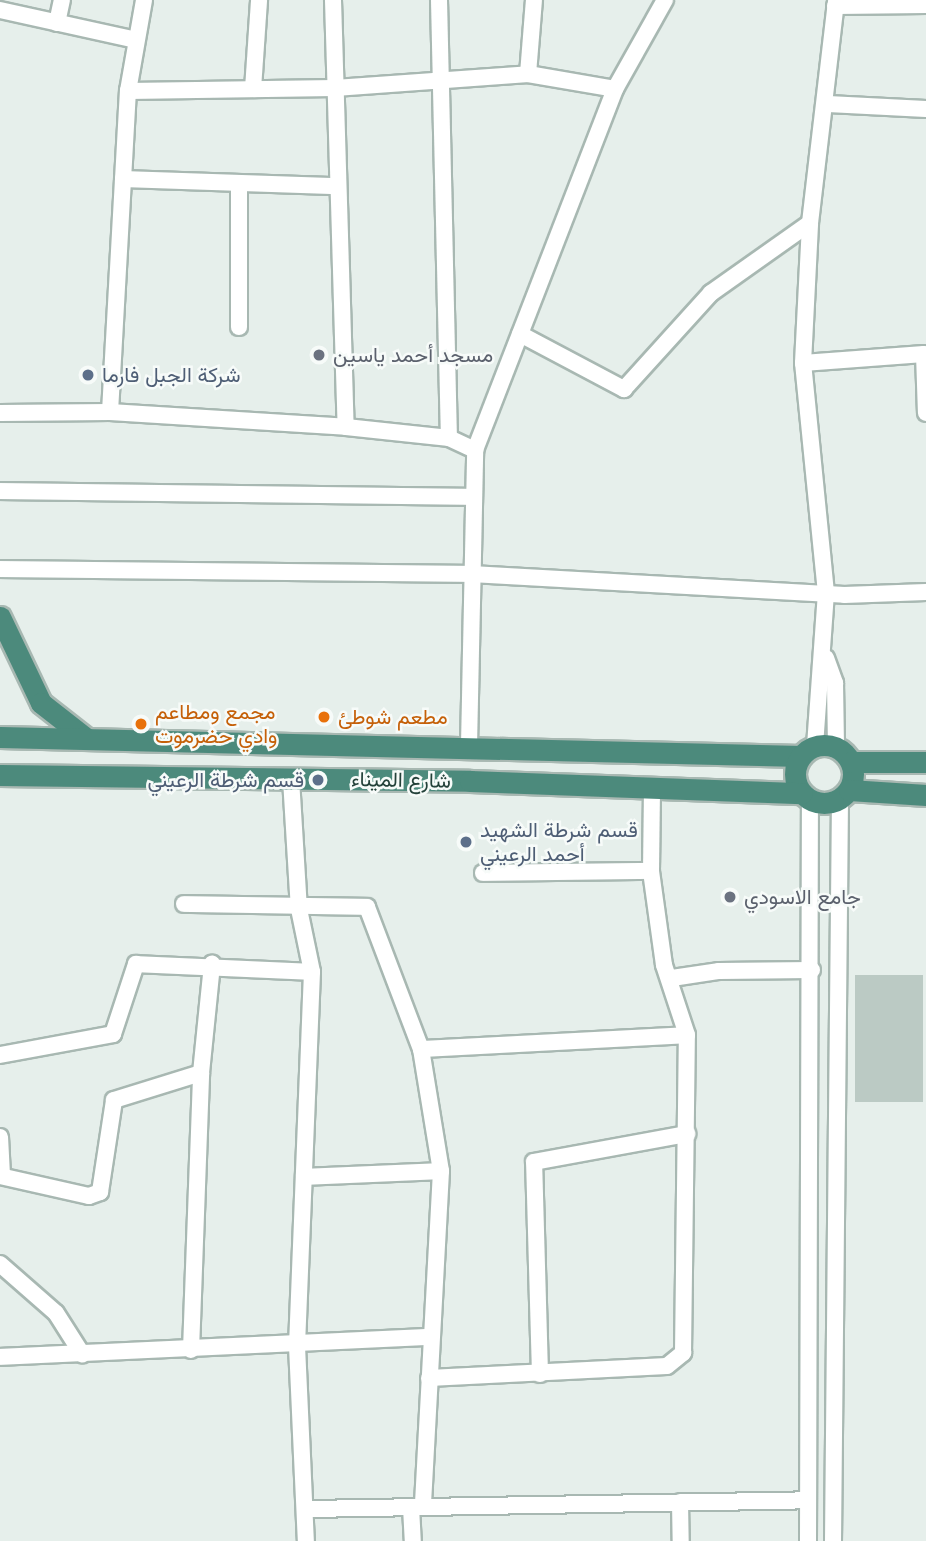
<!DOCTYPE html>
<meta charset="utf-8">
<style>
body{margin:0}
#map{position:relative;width:926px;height:1541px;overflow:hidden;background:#e6efeb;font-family:Helvetica,Vazirmatn,sans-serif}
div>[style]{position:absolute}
.building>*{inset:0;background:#bbcac4;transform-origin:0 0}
.roads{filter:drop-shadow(2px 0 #a8b8b2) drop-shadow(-2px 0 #a8b8b2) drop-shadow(0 2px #a8b8b2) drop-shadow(0 -2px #a8b8b2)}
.minor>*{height:16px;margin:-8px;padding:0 8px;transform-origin:8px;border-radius:8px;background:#fff}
.trunk>*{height:21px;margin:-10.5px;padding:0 10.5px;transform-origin:10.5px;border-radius:10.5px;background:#4c8a7c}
.trunk>.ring{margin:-10.5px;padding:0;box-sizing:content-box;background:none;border:21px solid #4c8a7c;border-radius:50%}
.dots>*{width:19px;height:19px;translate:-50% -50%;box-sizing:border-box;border:4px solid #f7fbf9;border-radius:50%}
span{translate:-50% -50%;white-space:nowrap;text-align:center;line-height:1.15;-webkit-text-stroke:5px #f7fbf9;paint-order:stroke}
.worship-label{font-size:21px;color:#5b616d}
.left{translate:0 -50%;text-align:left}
.service-label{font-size:21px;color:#4e5e75}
.right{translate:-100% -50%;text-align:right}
.food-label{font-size:21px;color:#c56008}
.street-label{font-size:21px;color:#24423a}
</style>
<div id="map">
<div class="building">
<i style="left:855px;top:975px;width:68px;height:127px"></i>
</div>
<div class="roads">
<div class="minor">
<i style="left:333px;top:0;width:427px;rotate:88.3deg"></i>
<i style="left:439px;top:0;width:438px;rotate:88.7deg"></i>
<i style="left:835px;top:6px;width:91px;rotate:-0.6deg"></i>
<i style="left:0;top:10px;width:139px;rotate:12.4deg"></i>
<i style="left:57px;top:23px;width:24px;rotate:-78deg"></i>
<i style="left:528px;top:74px;width:74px;rotate:-85.4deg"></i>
<i style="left:253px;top:89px;width:89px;rotate:-86.1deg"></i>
<i style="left:128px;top:91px;width:207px;rotate:-0.8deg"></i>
<i style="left:335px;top:88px;width:194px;rotate:-4.1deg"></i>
<i style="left:528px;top:74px;width:88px;rotate:9.8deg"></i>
<i style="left:828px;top:104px;width:98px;rotate:2.9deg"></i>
<i style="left:123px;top:179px;width:215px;rotate:1.9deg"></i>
<i style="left:239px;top:327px;width:141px;rotate:-90deg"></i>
<i style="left:520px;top:334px;width:118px;rotate:27.9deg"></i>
<i style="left:624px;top:389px;width:130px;rotate:-47.8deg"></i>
<i style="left:711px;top:293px;width:121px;rotate:-35.3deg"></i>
<i style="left:803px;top:363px;width:121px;rotate:-4.3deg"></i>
<i style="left:924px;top:354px;width:59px;rotate:88.1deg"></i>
<i style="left:110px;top:412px;width:236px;rotate:3.6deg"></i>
<i style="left:346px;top:427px;width:104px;rotate:6.1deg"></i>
<i style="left:449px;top:438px;width:29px;rotate:25deg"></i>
<i style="left:0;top:413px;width:110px;rotate:-0.5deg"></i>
<i style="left:110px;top:412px;width:322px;rotate:-86.8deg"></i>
<i style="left:128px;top:91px;width:92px;rotate:-80deg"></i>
<i style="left:0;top:491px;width:474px;rotate:0.7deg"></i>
<i style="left:0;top:569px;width:471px;rotate:0.6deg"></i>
<i style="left:471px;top:574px;width:374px;rotate:3.2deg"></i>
<i style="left:844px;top:595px;width:82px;rotate:-2.1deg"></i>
<i style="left:826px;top:658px;width:27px;rotate:70deg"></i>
<i style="left:835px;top:683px;width:64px;rotate:89.1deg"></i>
<i style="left:469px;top:746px;width:296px;rotate:-88.8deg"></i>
<i style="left:475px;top:450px;width:387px;rotate:-68.8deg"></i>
<i style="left:615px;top:89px;width:102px;rotate:-60.7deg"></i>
<i style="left:815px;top:746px;width:153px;rotate:-85.9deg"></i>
<i style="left:826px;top:593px;width:231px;rotate:-95.7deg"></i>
<i style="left:803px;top:363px;width:140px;rotate:-87.1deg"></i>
<i style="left:810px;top:223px;width:225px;rotate:-83.3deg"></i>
<i style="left:291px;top:779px;width:130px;rotate:86.5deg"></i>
<i style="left:299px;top:909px;width:64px;rotate:78.3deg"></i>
<i style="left:312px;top:972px;width:374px;rotate:92.3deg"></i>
<i style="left:297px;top:1346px;width:195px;rotate:87.4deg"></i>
<i style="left:483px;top:873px;width:168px;rotate:-0.7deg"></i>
<i style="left:651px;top:871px;width:80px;rotate:-89.3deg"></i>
<i style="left:184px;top:904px;width:183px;rotate:0.9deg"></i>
<i style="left:367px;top:907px;width:152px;rotate:69.2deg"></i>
<i style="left:421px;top:1049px;width:124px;rotate:80.7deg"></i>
<i style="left:441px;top:1171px;width:336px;rotate:93.1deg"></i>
<i style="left:672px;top:978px;width:48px;rotate:-8.5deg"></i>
<i style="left:719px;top:971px;width:93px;rotate:-0.6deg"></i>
<i style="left:421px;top:1049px;width:266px;rotate:-3deg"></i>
<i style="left:0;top:1055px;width:115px;rotate:-10.5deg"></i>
<i style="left:113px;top:1034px;width:74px;rotate:-71.8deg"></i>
<i style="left:136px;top:964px;width:176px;rotate:2.6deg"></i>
<i style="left:0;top:1137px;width:39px;rotate:87deg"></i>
<i style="left:0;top:1176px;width:91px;rotate:12.7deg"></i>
<i style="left:89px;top:1196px;width:12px;rotate:-20deg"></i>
<i style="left:100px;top:1192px;width:93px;rotate:-81.3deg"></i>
<i style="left:114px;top:1100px;width:91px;rotate:-17.2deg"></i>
<i style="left:304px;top:1177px;width:137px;rotate:-2.5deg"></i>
<i style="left:0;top:1264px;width:74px;rotate:41.2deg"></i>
<i style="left:56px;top:1313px;width:49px;rotate:57.6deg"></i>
<i style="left:191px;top:1350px;width:277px;rotate:-87.9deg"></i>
<i style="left:201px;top:1073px;width:110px;rotate:-84.2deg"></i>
<i style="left:0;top:1357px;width:429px;rotate:-2.7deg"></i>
<i style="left:540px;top:1374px;width:212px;rotate:-91.6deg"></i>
<i style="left:534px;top:1162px;width:156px;rotate:-10.4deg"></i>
<i style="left:429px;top:1378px;width:238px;rotate:-2.9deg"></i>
<i style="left:667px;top:1366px;width:21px;rotate:-39deg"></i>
<i style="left:683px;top:1353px;width:318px;rotate:-89.3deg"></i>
<i style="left:687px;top:1035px;width:74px;rotate:-108.2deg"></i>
<i style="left:664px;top:965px;width:95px;rotate:-97.9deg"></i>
<i style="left:680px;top:1502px;width:39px;rotate:89deg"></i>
<i style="left:411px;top:1507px;width:34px;rotate:87deg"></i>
<i style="left:308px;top:1509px;width:499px;rotate:-1deg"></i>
<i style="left:808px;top:1541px;width:741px;rotate:-89.85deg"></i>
<i style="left:833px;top:1541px;width:743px;rotate:-89.46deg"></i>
</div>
<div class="trunk">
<i style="left:0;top:617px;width:95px;rotate:64.5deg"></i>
<i style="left:41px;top:703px;width:58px;rotate:38deg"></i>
<i style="left:0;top:737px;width:801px;rotate:1.36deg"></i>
<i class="ring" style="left:795px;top:745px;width:37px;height:37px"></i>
<i style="left:851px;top:762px;width:75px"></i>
<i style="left:0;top:775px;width:470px;rotate:0.7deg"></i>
<i style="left:470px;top:781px;width:332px;rotate:2.1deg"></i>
<i style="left:849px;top:790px;width:77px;rotate:3.7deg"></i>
</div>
</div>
<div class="dots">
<i style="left:319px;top:355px;background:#6b7280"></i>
<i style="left:88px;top:375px;background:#5c6f8a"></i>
<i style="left:324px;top:717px;background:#e8710a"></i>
<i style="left:141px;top:724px;background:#e8710a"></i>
<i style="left:318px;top:780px;background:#5c6f8a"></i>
<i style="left:466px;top:842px;background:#5c6f8a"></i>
<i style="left:730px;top:897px;background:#6b7280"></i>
</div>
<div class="worship-label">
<span class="left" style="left:333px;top:355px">مسجد أحمد ياسين</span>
<span class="left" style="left:744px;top:897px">جامع الاسودي</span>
</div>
<div class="service-label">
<span class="left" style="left:102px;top:375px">شركة الجبل فارما</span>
<span class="right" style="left:304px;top:780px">قسم شرطة الرعيني</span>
<span class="left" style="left:480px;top:842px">قسم شرطة الشهيد<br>أحمد الرعيني</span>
</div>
<div class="food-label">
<span class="left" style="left:155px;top:724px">مجمع ومطاعم<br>وادي حضرموت</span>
<span class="left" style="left:338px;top:717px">مطعم شوطئ</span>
</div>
<div class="street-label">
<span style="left:401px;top:780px;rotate:1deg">شارع الميناء</span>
</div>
</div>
